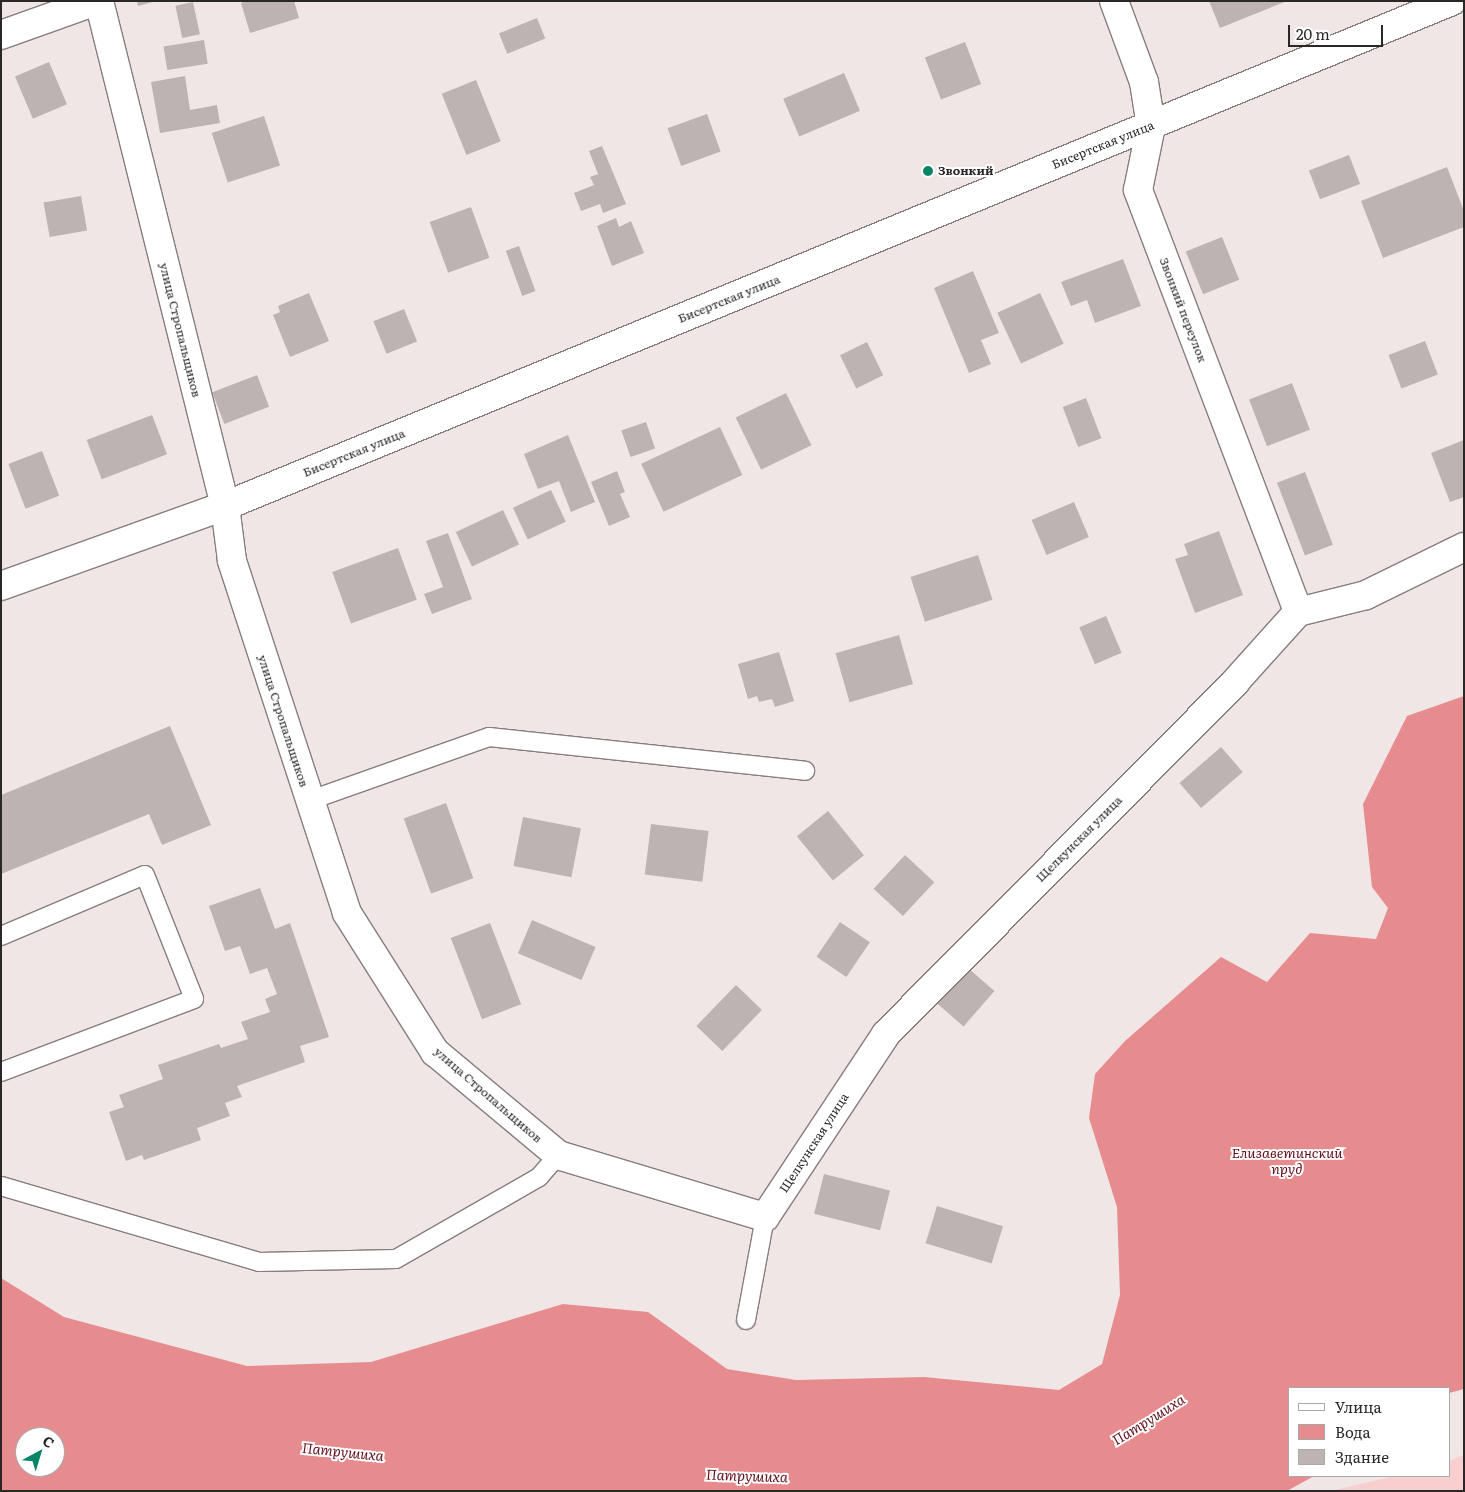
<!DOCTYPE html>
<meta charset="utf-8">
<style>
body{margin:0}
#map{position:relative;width:1465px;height:1492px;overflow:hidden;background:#f1e6e6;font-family:Literata,serif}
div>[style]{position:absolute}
.green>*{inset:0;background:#f8cece}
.water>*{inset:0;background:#e78c8e}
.building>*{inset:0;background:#beb3b3;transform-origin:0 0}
.roads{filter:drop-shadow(1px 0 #877d7d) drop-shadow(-1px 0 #877d7d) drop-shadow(0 1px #877d7d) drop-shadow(0 -1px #877d7d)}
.lane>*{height:18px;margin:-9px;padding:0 9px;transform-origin:9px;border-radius:9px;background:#fff}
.street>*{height:28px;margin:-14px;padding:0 14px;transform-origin:14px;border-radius:14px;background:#fff}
.secondary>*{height:28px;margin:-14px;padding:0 14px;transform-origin:14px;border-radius:14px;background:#fff}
.dots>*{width:14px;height:14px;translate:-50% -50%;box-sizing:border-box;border:2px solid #fff;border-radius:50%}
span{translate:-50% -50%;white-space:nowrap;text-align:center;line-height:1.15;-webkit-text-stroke:4px #fff;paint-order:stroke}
.street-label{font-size:12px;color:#2b2727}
.poi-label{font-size:12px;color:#2b2727;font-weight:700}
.left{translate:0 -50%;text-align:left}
.water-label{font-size:14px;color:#62111c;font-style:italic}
.frame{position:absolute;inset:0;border:2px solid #2b2727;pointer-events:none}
.legend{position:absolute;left:1288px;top:1387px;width:162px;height:90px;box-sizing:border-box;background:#fff;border:1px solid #aaa9a9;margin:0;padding:6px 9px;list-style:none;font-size:15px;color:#2b2727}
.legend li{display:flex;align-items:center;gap:10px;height:25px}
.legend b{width:25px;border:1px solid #aaa9a9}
.north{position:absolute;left:15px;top:1427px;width:50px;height:50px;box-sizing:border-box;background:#fff;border:1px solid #aaa9a9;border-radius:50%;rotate:39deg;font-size:14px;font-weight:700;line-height:20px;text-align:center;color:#2b2727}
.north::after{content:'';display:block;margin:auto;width:18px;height:22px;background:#078566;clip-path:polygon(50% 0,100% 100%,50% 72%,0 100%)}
.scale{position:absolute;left:1288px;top:25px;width:95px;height:22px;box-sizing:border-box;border:2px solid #2b2727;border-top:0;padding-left:6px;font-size:15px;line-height:18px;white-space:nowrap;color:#2b2727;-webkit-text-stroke:4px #fff;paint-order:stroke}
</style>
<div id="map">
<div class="green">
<i style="clip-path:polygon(1464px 1455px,1464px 1491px,1331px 1491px,1394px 1476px,1449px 1476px,1449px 1461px)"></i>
</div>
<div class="water">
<i style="clip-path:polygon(evenodd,1464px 696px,1464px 1389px,1449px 1393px,1449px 1388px,1289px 1388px,1289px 1476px,1314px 1476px,1287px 1491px,1px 1491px,1px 1278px,64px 1317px,247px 1366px,371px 1362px,563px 1304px,648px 1312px,727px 1369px,796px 1380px,924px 1377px,1059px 1390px,1102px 1364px,1120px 1295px,1117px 1207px,1089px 1118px,1095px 1074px,1125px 1041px,1221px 957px,1267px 982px,1310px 933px,1376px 939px,1388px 908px,1372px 887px,1363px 804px,1407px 716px,1464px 696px,25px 1437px,55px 1437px,55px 1467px,25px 1467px,25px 1437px)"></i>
</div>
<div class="building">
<i style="clip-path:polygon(137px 1px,153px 1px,153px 2px,138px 6px)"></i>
<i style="clip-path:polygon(246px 1px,294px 1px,299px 18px,250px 33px,241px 3px)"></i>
<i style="clip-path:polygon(1209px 1px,1287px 1px,1220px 28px)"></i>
<i style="left:193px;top:2px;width:33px;height:18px;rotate:78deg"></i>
<i style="left:537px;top:18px;width:22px;height:41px;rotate:68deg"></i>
<i style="left:204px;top:40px;width:24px;height:41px;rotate:81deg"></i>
<i style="left:965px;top:42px;width:45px;height:43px;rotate:69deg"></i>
<i style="left:49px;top:62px;width:46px;height:37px;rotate:67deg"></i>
<i style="left:844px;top:73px;width:41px;height:66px;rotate:67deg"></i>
<i style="clip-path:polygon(185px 76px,190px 110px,217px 105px,220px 123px,160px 133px,151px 82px)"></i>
<i style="left:476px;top:80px;width:66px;height:37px;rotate:68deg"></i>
<i style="left:707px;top:114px;width:40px;height:42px;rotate:70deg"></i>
<i style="left:264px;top:116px;width:52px;height:55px;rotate:72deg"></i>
<i style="clip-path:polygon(602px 146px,626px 204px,603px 213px,600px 204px,581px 211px,574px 193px,594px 185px,590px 177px,598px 174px,589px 151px)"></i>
<i style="left:1349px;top:155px;width:31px;height:43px;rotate:69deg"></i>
<i style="clip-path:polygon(1447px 167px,1464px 211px,1464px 227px,1383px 258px,1361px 201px)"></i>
<i style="left:81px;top:196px;width:35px;height:38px;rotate:80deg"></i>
<i style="left:471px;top:207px;width:54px;height:44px;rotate:70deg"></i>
<i style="clip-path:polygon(616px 218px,619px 227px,631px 221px,644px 253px,612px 266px,597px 226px)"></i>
<i style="left:1222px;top:237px;width:46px;height:39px;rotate:68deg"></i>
<i style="left:519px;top:246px;width:48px;height:14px;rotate:70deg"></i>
<i style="clip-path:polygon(1123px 259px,1141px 306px,1095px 323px,1087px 300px,1071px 306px,1061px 282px)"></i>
<i style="clip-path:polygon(973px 271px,999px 333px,981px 340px,991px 364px,969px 373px,934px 288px)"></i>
<i style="clip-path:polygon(309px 293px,329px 341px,290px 357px,273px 315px,280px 312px,278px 306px)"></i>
<i style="left:1040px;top:293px;width:56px;height:47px;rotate:65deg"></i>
<i style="left:404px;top:309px;width:35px;height:33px;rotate:68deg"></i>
<i style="left:1425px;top:341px;width:36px;height:39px;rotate:69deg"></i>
<i style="left:867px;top:342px;width:37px;height:30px;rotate:64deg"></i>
<i style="left:257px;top:375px;width:34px;height:48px;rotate:69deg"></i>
<i style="left:1292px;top:383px;width:50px;height:46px;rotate:69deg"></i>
<i style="left:786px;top:393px;width:58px;height:56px;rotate:64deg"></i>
<i style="left:1086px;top:398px;width:43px;height:25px;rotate:69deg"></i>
<i style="left:152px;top:415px;width:42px;height:70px;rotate:69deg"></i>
<i style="left:646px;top:422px;width:28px;height:26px;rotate:71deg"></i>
<i style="left:720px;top:427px;width:53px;height:87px;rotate:65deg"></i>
<i style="clip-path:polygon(568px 435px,595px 502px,571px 512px,559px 481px,538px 489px,524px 454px)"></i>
<i style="clip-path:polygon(1464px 440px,1464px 497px,1450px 502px,1431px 453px)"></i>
<i style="left:42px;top:451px;width:48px;height:36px;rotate:69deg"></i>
<i style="clip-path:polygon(617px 471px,625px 492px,620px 494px,630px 517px,609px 526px,591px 482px)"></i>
<i style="left:1305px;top:472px;width:78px;height:30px;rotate:69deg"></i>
<i style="left:551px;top:490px;width:35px;height:42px;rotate:65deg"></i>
<i style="left:1074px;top:502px;width:38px;height:46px;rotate:67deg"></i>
<i style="left:503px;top:510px;width:38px;height:52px;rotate:65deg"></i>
<i style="clip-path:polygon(1219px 531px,1243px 595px,1195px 613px,1175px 559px,1188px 555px,1184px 544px)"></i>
<i style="clip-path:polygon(448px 533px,472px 599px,432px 614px,424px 594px,443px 587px,426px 541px)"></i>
<i style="left:398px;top:548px;width:55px;height:70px;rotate:70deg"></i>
<i style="left:978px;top:555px;width:47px;height:71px;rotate:72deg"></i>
<i style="left:1106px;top:616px;width:40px;height:29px;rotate:67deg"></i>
<i style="left:899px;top:635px;width:51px;height:66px;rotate:74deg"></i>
<i style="clip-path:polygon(779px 652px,794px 701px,775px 707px,772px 699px,759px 702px,757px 696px,748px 699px,738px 664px)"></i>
<i style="clip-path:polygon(170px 726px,211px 825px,162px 845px,149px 814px,1px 874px,1px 795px)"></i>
<i style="left:1221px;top:747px;width:33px;height:55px;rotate:49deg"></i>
<i style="left:446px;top:803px;width:80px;height:45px;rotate:70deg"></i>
<i style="left:828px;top:811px;width:57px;height:40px;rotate:51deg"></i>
<i style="left:523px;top:817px;width:59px;height:50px;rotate:11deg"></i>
<i style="left:651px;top:824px;width:58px;height:51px;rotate:7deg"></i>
<i style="left:905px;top:855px;width:40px;height:46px;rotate:43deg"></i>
<i style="clip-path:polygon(260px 888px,275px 929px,290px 923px,329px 1037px,300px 1046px,305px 1062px,237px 1086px,242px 1097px,225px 1103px,230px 1116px,197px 1128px,201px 1140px,144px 1160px,142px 1155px,126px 1161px,109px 1112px,124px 1107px,119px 1095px,163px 1079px,158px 1065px,219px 1044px,221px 1048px,248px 1039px,241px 1022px,270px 1012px,265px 999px,277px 994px,267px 968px,250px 974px,240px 946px,225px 951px,209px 906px)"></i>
<i style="left:532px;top:920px;width:69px;height:36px;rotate:23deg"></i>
<i style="left:840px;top:922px;width:36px;height:42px;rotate:34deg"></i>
<i style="left:490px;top:923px;width:87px;height:42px;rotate:69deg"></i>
<i style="left:968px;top:968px;width:35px;height:47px;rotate:41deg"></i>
<i style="left:736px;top:985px;width:36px;height:57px;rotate:44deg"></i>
<i style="left:824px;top:1174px;width:68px;height:41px;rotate:14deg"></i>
<i style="left:937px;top:1206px;width:69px;height:39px;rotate:17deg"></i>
</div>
<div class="roads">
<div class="lane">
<i style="left:308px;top:801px;width:192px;rotate:-19.5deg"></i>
<i style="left:489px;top:737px;width:318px;rotate:6.1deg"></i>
<i style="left:1px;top:936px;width:156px;rotate:-23deg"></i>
<i style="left:145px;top:875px;width:133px;rotate:68.4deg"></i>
<i style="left:194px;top:999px;width:206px;rotate:159.3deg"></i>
<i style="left:1px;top:1186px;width:269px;rotate:16.4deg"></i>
<i style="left:259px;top:1262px;width:137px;rotate:-1.3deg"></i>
<i style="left:396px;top:1259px;width:165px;rotate:-29.8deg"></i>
<i style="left:539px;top:1177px;width:29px;rotate:-49deg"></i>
<i style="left:746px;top:1320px;width:105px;rotate:-79.5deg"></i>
</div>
<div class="street">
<i style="left:99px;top:1px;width:520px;rotate:75.99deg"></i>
<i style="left:225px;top:506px;width:55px;rotate:82.7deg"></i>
<i style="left:232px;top:561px;width:370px;rotate:71.9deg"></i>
<i style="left:347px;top:913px;width:165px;rotate:57.7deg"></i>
<i style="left:435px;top:1052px;width:160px;rotate:39.9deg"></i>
<i style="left:558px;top:1155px;width:216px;rotate:16.7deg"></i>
<i style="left:765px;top:1217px;width:219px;rotate:-56.5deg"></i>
<i style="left:886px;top:1034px;width:496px;rotate:-45.2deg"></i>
<i style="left:1235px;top:682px;width:94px;rotate:-48deg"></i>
<i style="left:1298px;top:612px;width:70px;rotate:-14deg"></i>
<i style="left:1366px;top:595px;width:109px;rotate:-26.1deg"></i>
<i style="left:1114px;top:1px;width:86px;rotate:69.7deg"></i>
<i style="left:1144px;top:82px;width:45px;rotate:81deg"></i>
<i style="left:1151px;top:126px;width:65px;rotate:101.5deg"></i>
<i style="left:1138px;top:190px;width:451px;rotate:69.2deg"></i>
<i style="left:1px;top:35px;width:101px;rotate:-19.7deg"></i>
</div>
<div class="secondary">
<i style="left:1px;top:586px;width:238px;rotate:-19.7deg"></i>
<i style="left:225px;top:506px;width:1327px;rotate:-22.37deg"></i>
</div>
</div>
<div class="dots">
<i style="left:928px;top:171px;background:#078566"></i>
</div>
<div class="street-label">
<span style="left:1103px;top:145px;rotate:-22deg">Бисертская улица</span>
<span style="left:729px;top:299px;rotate:-22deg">Бисертская улица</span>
<span style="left:1183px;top:310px;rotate:69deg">Звонкий переулок</span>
<span style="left:180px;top:330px;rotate:76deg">улица Стропальщиков</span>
<span style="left:354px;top:453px;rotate:-22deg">Бисертская улица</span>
<span style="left:283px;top:721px;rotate:72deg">улица Стропальщиков</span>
<span style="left:1079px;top:839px;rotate:-45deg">Щелкунская улица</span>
<span style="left:488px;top:1095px;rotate:41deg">улица Стропальщиков</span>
<span style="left:814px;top:1143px;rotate:-57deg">Щелкунская улица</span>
</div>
<div class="poi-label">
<span class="left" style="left:938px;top:171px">Звонкий</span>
</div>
<div class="water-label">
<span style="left:1287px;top:1160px">Елизаветинский<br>пруд</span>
<span style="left:1148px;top:1419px;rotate:-32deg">Патрушиха</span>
<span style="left:343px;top:1451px;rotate:6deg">Патрушиха</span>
<span style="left:747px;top:1475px;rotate:2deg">Патрушиха</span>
</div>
<div class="frame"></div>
<ul class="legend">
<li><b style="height:6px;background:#fff"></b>Улица</li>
<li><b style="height:14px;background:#e78c8e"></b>Вода</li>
<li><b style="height:14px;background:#beb3b3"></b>Здание</li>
</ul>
<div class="north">С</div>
<div class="scale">20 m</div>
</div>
